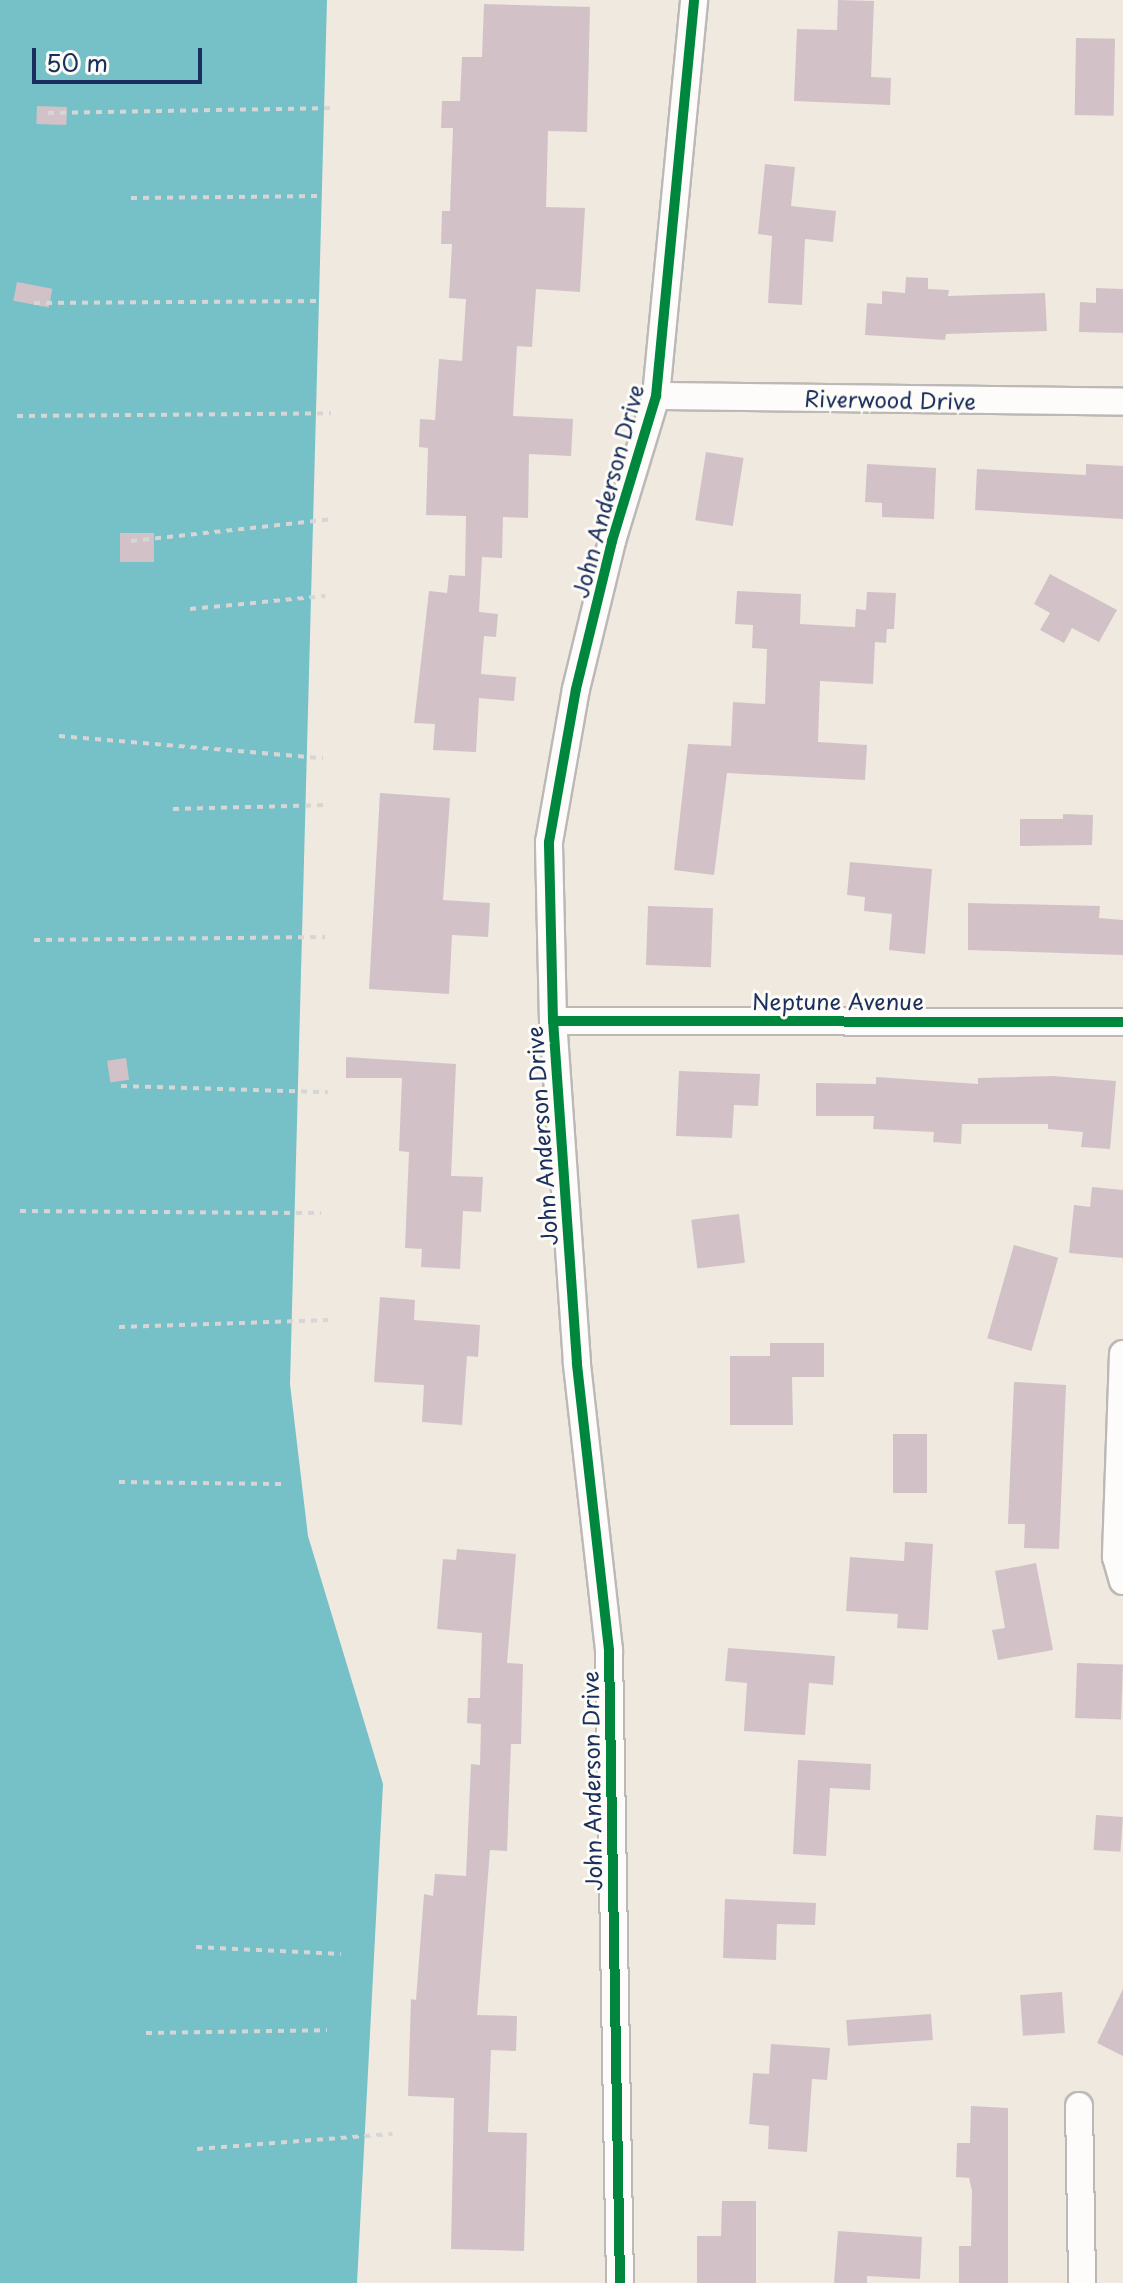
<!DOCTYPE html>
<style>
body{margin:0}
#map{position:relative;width:1123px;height:2283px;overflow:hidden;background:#f0e9df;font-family:"Playpen Sans",sans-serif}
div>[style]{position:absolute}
.water>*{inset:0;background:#76c0c8}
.building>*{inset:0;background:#d2c2c8;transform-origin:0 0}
.path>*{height:4px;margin-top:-2px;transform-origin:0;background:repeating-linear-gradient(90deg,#d6d6d6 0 6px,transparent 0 12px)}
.roads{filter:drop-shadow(2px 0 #bbb8b6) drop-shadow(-2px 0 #bbb8b6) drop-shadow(0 2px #bbb8b6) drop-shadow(0 -2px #bbb8b6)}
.minor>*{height:26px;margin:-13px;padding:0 13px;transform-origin:13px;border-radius:13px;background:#fdfcfa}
.cycleway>*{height:10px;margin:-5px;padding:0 5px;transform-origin:5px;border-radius:5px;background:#00873e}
span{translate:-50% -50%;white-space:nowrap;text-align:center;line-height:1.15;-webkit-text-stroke:6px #fdfcf7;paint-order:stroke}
.street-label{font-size:22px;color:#1b2f5e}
.scale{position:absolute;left:32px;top:48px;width:170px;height:36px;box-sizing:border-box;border:4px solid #1b2f5e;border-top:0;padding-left:10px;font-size:24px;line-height:28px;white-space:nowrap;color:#1b2f5e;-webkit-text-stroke:6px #fdfcf7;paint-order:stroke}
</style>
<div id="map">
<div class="water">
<i style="clip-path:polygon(0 0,327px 0,290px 1384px,308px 1536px,383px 1784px,357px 2283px,0 2283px)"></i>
</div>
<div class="building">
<i style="clip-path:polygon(838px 0,874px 1px,871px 77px,891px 78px,890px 105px,794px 101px,797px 29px,837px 30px)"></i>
<i style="clip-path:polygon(484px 4px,590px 7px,587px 132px,548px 131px,546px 207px,585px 208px,580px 292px,536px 289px,532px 347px,517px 346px,513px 416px,573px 419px,571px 456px,529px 454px,528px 518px,503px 517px,502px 558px,482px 557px,479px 612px,498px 614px,496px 637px,484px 636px,481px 674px,516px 677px,514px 701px,479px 698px,476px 752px,433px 750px,435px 724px,414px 723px,429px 591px,447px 593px,449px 575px,465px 576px,466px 516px,426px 515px,428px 448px,419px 447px,420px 419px,435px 420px,439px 359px,462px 361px,466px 299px,449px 298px,452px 244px,441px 244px,442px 211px,450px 211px,453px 128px,441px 128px,442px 101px,460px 101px,462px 57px,482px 57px)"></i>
<i style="left:1076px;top:38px;width:39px;height:77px;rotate:1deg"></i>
<i style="left:37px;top:106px;width:30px;height:18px;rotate:2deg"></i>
<i style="clip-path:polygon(765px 164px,795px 167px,791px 206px,836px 211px,833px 242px,805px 239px,802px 305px,768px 303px,772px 236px,758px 234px)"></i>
<i style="clip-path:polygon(906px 277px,928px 278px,928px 289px,949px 290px,948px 296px,1045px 293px,1047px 331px,946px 334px,945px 340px,865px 335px,867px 303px,882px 304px,882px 291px,905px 293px)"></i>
<i style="left:17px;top:282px;width:36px;height:19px;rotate:11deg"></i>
<i style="clip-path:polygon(1096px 288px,1123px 289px,1123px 333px,1079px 332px,1080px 302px,1096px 303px)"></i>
<i style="left:706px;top:452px;width:38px;height:69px;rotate:9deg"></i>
<i style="clip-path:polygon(867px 464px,936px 468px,934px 519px,882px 517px,882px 503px,865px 502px)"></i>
<i style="clip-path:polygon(1086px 464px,1123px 466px,1123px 519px,975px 510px,977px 469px,1086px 475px)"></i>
<i style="left:154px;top:533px;width:29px;height:34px;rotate:90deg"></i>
<i style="clip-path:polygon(1050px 574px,1117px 610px,1099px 642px,1072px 628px,1064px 643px,1040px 630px,1050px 613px,1034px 604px)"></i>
<i style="clip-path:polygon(737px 591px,801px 594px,800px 624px,855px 627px,856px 609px,866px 610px,867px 592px,896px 593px,894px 629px,887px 629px,886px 643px,875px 642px,873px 684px,820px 681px,818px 742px,867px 745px,865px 780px,727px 773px,714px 875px,674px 870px,688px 744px,731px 746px,733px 702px,765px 704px,767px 649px,752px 648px,753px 625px,735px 624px)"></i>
<i style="clip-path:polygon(380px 793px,450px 798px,443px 900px,490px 903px,488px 937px,452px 935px,449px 994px,369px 989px)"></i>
<i style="clip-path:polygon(1063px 814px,1093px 815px,1092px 845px,1020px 846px,1020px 819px,1063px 819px)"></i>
<i style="clip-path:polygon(850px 862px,932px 869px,925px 954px,889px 950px,892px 914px,864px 911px,865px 897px,847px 895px)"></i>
<i style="clip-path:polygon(968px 903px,1100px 906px,1099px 918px,1123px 920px,1123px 955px,968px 950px)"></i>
<i style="left:648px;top:906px;width:65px;height:59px;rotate:2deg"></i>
<i style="clip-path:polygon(346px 1057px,456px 1064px,451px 1176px,483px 1177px,481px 1212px,463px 1211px,460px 1269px,421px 1267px,422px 1249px,405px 1248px,409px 1152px,399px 1151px,402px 1078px,346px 1078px)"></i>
<i style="left:126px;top:1058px;width:22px;height:19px;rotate:82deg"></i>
<i style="clip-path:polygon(679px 1071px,760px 1074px,758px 1106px,734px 1105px,732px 1138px,676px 1136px)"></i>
<i style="clip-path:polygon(1052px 1076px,1116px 1081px,1110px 1149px,1081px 1147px,1083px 1132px,1048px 1129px,1048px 1124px,962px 1124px,961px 1144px,933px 1142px,934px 1132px,873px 1129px,874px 1116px,816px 1116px,816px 1083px,876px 1084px,876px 1077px,978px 1084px,978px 1078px)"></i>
<i style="clip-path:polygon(1092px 1187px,1123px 1190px,1123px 1258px,1069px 1253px,1074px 1205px,1090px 1207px)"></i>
<i style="left:739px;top:1214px;width:49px;height:48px;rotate:83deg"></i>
<i style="left:1014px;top:1245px;width:46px;height:97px;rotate:16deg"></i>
<i style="clip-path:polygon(380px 1297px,415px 1300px,414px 1320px,480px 1325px,478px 1357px,467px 1356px,462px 1425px,422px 1422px,424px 1385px,374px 1382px)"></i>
<i style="clip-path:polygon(770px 1343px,824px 1343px,824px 1377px,792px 1377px,793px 1425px,730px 1425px,730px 1356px,770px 1356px)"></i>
<i style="clip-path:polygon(1014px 1382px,1066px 1385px,1059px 1549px,1024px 1548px,1025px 1524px,1008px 1524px)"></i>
<i style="left:893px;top:1434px;width:34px;height:59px"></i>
<i style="clip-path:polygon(905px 1542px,933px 1544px,928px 1630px,897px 1628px,898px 1614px,846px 1611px,850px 1557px,904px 1561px)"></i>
<i style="clip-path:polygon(457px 1549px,516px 1554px,507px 1663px,523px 1664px,521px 1744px,511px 1744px,507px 1851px,490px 1850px,477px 2015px,517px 2016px,516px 2051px,491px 2050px,488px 2132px,527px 2133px,524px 2251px,451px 2249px,454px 2098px,408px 2096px,411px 1999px,416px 2000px,424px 1894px,433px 1896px,435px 1874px,466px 1876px,471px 1764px,480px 1765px,481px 1724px,467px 1723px,468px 1698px,480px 1698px,482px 1633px,437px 1629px,443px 1559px,456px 1560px)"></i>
<i style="clip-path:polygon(1036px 1563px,1053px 1650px,998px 1660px,992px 1630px,1005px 1628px,995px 1571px)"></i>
<i style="clip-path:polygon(728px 1648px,835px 1656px,833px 1685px,809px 1683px,805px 1735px,744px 1731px,747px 1683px,725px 1681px)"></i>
<i style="left:1077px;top:1663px;width:46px;height:55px;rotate:2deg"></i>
<i style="clip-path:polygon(798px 1760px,871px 1764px,870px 1790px,830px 1788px,826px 1856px,793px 1854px)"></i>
<i style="left:1096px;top:1815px;width:27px;height:35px;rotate:4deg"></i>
<i style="clip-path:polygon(725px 1899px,816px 1903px,815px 1925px,777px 1924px,776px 1960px,723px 1958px)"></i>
<i style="clip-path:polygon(1123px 1989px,1123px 2056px,1097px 2043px)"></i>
<i style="left:1062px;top:1992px;width:41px;height:42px;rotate:86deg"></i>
<i style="left:931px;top:2014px;width:26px;height:85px;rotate:86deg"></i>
<i style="clip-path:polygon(771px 2044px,830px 2048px,827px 2080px,812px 2079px,807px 2152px,768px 2149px,769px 2126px,749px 2124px,753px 2073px,769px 2074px)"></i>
<i style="clip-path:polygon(971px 2106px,1008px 2108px,1008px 2283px,959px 2283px,959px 2246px,971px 2246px,972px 2191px,969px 2178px,956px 2177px,957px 2143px,970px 2143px)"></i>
<i style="clip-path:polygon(722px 2201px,756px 2201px,756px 2283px,697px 2283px,697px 2236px,721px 2236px)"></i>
<i style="clip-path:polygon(838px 2231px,922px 2237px,920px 2279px,867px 2276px,867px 2283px,834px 2283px)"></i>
</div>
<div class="path">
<i style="left:48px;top:113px;width:286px;rotate:-1deg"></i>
<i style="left:131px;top:198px;width:190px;rotate:-0.6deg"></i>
<i style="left:34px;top:303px;width:288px;rotate:-0.4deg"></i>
<i style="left:17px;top:416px;width:314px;rotate:-0.5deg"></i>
<i style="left:131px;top:541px;width:203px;rotate:-6.2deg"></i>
<i style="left:190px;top:609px;width:136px;rotate:-5.5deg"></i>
<i style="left:59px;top:736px;width:265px;rotate:4.8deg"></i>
<i style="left:173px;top:809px;width:152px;rotate:-1.5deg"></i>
<i style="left:34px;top:940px;width:291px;rotate:-0.6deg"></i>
<i style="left:121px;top:1086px;width:207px;rotate:1.7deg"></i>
<i style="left:20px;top:1211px;width:301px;rotate:0.4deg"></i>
<i style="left:119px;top:1327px;width:209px;rotate:-1.9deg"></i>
<i style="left:119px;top:1482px;width:163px;rotate:0.7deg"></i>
<i style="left:196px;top:1947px;width:145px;rotate:2.8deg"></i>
<i style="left:146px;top:2033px;width:181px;rotate:-0.9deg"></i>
<i style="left:197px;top:2149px;width:196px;rotate:-4.4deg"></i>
</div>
<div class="roads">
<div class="minor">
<i style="left:656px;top:396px;width:467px;rotate:0.7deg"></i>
<i style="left:553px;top:1021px;width:570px;rotate:0.1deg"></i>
<i style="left:1123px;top:1354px;width:203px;rotate:92deg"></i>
<i style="left:1116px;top:1557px;width:25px;rotate:74deg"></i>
<i style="left:1079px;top:2106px;width:177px;rotate:89deg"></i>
<i style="left:620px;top:2283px;width:633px;rotate:-91deg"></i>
<i style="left:609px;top:1650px;width:289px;rotate:-96.4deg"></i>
<i style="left:577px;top:1363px;width:343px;rotate:-94deg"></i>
<i style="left:553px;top:1021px;width:179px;rotate:-91.3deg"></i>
<i style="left:549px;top:842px;width:155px;rotate:-80deg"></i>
<i style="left:576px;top:689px;width:152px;rotate:-76.3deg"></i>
<i style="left:612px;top:541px;width:152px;rotate:-73.1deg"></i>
<i style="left:656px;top:396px;width:398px;rotate:-84.5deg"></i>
</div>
</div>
<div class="cycleway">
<i style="left:553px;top:1021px;width:570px;rotate:0.1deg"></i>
<i style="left:620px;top:2283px;width:633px;rotate:-91deg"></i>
<i style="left:609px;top:1650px;width:289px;rotate:-96.4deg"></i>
<i style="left:577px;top:1363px;width:343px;rotate:-94deg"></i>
<i style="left:553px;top:1021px;width:179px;rotate:-91.3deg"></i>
<i style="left:549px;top:842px;width:155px;rotate:-80deg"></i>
<i style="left:576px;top:689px;width:152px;rotate:-76.3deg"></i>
<i style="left:612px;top:541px;width:152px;rotate:-73.1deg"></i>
<i style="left:656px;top:396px;width:398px;rotate:-84.5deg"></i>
</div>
<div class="street-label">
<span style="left:890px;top:399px;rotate:1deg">Riverwood Drive</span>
<span style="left:607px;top:491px;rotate:-75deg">John Anderson Drive</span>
<span style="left:838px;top:1001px">Neptune Avenue</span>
<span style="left:541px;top:1136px;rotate:-94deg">John Anderson Drive</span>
<span style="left:591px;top:1781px;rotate:-91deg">John Anderson Drive</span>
</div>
<div class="scale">50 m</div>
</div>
